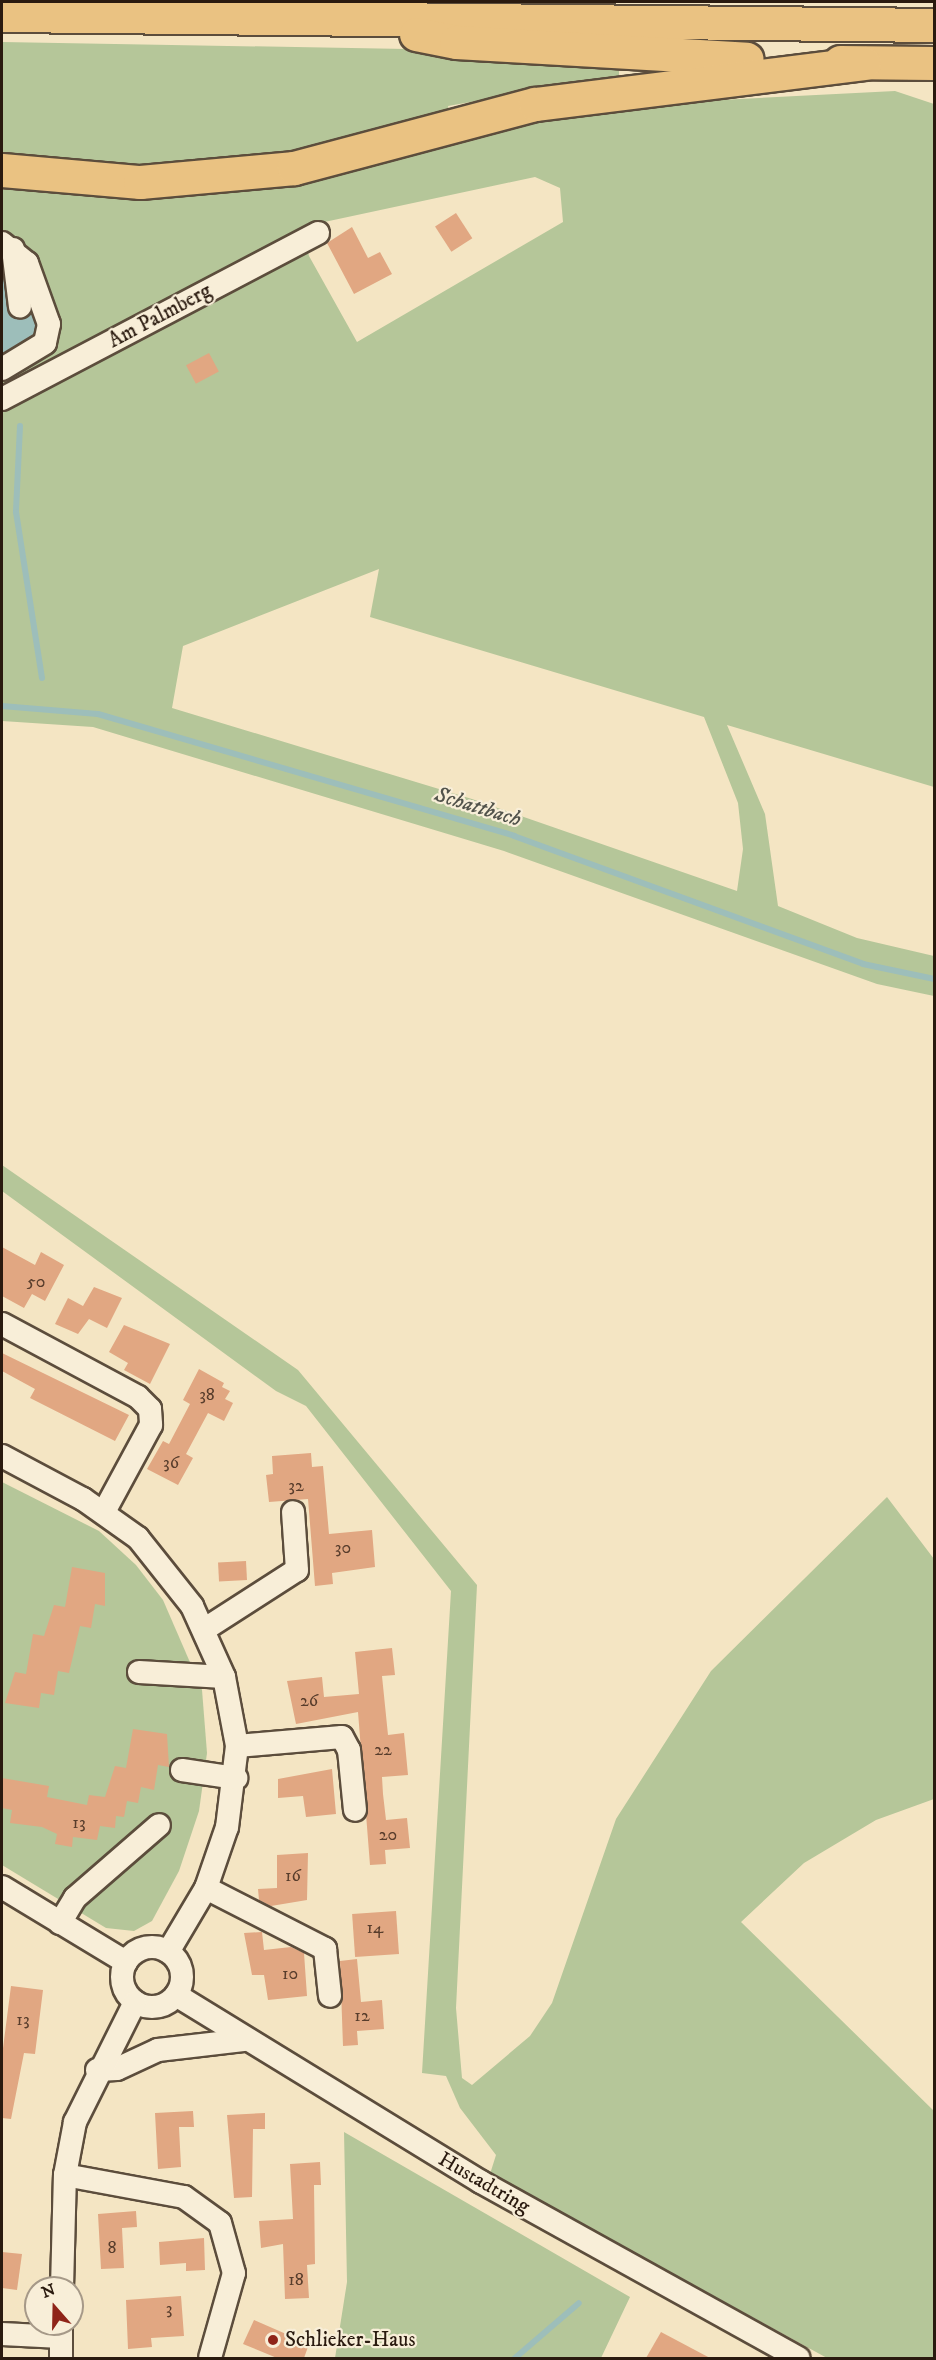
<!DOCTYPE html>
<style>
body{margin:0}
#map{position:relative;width:936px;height:2360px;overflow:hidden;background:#f4e5c3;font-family:"IM FELL DW Pica",serif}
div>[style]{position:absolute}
.green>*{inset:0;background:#b5c699}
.water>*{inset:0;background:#9dbeba}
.stream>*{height:6px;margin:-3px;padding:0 3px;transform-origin:3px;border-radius:3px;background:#9dbeba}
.building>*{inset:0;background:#e1a782;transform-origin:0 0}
.roads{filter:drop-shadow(2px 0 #5c4d3c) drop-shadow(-2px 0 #5c4d3c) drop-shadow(0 2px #5c4d3c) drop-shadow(0 -2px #5c4d3c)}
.minor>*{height:22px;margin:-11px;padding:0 11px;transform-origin:11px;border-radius:11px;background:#f8eed8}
.minor>.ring{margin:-11px;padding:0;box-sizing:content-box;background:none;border:22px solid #f8eed8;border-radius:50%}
.highway>*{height:33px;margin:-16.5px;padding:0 16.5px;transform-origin:16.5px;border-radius:16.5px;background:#eac282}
.dots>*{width:16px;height:16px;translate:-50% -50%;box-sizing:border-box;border:3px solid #f8eed8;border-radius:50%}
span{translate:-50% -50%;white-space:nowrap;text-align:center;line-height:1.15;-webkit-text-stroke:4.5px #f8eed8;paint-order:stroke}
.number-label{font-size:18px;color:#583d2c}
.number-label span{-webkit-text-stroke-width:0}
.street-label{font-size:21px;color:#2a1a0f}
.poi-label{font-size:21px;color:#2a1a0f}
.left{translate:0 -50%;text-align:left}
.water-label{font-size:22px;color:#52534b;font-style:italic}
.frame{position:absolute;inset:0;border:3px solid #2a1a0f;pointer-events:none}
.north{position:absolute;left:24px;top:2276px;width:60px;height:60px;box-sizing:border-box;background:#f8eed8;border:2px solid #a69988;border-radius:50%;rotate:340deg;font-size:16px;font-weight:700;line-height:24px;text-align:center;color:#2a1a0f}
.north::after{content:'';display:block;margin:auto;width:21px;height:27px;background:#8f2418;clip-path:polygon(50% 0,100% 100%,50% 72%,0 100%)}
</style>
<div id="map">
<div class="green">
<i style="clip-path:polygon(evenodd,2px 42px,407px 49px,619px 67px,619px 76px,448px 106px,455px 140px,604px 106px,895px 91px,934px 104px,934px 787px,727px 725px,765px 814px,778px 906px,857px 938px,934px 956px,934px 996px,877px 984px,504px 851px,93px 727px,2px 721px,2px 42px,535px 177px,560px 188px,563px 222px,357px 342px,309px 256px,301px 227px,535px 177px,2px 42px,379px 569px,370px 617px,704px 717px,738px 803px,743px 849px,737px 891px,472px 799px,172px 708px,183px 646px,379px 569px)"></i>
<i style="clip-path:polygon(2px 1165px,298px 1370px,477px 1585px,456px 2008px,462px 2078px,472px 2085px,530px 2036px,552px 2003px,616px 1819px,711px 1671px,887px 1497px,934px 1559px,934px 1799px,876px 1820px,804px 1863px,741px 1922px,934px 2111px,934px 2358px,827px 2358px,490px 2174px,496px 2155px,460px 2108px,446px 2076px,422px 2073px,451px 1591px,306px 1406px,276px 1391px,2px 1191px)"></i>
<i style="clip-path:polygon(2px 1482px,99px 1531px,136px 1565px,163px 1600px,202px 1690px,207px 1753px,199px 1811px,179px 1871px,152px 1921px,134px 1931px,106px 1928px,2px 1865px)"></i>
<i style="clip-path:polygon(344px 2132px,630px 2297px,601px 2358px,335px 2358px,347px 2282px)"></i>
</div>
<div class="water">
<i style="clip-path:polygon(2px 248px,23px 266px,42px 338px,2px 364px)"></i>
</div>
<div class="stream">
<i style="left:20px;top:426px;width:86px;rotate:92.7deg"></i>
<i style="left:16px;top:512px;width:168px;rotate:81.1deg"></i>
<i style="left:2px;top:706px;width:96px;rotate:4.8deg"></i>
<i style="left:98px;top:714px;width:434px;rotate:16.3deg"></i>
<i style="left:514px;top:836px;width:372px;rotate:20.1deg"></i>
<i style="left:863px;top:964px;width:73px;rotate:11.9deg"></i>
<i style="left:515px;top:2358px;width:84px;rotate:-40.7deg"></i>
</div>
<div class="building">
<i style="left:456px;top:213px;width:30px;height:25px;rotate:57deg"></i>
<i style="clip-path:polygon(352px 227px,368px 258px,380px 252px,392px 274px,354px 294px,327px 243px)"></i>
<i style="left:209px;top:353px;width:21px;height:26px;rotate:62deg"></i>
<i style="clip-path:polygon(2px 1247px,35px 1265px,41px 1252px,64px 1265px,45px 1301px,32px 1294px,24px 1308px,2px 1296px)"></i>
<i style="clip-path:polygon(94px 1287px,122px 1298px,107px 1328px,89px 1319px,78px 1334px,55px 1324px,68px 1298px,83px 1306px)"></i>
<i style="clip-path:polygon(124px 1325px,170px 1344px,150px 1384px,124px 1370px,128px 1363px,109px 1352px)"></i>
<i style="clip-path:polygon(2px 1353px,129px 1415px,115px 1441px,30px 1398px,35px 1389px,2px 1371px)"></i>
<i style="clip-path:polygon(199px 1369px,224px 1383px,222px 1387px,230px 1391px,225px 1399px,233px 1403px,224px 1421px,208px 1413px,186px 1454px,193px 1458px,178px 1485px,147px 1469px,163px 1441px,169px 1444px,190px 1404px,183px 1400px)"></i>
<i style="clip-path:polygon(311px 1453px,312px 1467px,323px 1466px,329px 1534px,372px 1530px,375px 1567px,332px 1573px,333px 1584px,315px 1586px,308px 1499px,269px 1502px,266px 1475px,273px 1474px,272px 1456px)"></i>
<i style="left:246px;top:1561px;width:19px;height:28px;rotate:87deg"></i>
<i style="clip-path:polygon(72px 1567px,105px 1573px,105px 1606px,95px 1604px,91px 1628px,80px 1626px,69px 1673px,58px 1671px,54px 1695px,41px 1693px,39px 1708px,5px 1703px,15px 1672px,26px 1674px,33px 1634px,44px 1636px,54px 1605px,65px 1607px)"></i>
<i style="clip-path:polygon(392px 1648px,395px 1675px,382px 1676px,388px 1735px,404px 1733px,408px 1775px,382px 1777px,383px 1794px,386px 1820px,407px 1818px,410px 1848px,385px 1850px,386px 1864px,370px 1865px,358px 1712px,296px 1724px,287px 1681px,322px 1677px,324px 1697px,359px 1694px,355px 1652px)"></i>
<i style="clip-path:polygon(133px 1729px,167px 1734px,169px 1767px,158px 1765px,154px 1790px,141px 1787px,138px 1803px,127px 1801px,124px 1817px,116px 1816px,115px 1828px,100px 1826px,97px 1840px,73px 1837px,72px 1847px,55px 1844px,57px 1834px,42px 1827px,10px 1823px,12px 1810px,2px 1808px,2px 1778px,49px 1786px,47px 1797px,87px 1805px,89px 1795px,105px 1797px,115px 1766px,126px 1768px)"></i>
<i style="clip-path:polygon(332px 1769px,336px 1814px,306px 1817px,303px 1796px,278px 1798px,278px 1779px)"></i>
<i style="clip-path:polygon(308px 1853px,307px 1900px,271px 1906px,259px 1900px,258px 1889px,277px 1888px,277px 1894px,277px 1855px)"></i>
<i style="left:396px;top:1911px;width:43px;height:44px;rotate:86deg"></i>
<i style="clip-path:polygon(262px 1932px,264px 1950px,291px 1947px,304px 1953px,307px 1996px,268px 2000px,264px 1975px,252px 1975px,244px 1933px)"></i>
<i style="clip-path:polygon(357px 1959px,361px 2002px,382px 2000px,384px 2029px,357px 2031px,358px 2045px,343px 2046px,340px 1961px)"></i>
<i style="clip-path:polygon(11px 1986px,43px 1990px,35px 2054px,24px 2053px,11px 2119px,2px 2118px,2px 2056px)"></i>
<i style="clip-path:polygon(193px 2111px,194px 2127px,179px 2127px,181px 2167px,158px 2169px,155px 2113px)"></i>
<i style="clip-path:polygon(265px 2113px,265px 2129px,253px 2129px,252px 2197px,234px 2198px,227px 2115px)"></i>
<i style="clip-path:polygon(320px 2162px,321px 2185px,314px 2185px,315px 2264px,307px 2265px,309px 2298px,285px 2299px,283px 2244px,261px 2248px,259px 2221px,293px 2219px,290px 2164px)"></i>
<i style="clip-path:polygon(136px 2211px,137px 2227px,122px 2228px,124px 2268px,101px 2269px,98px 2214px)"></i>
<i style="clip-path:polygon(204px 2238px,205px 2270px,186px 2271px,186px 2263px,160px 2265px,159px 2242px)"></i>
<i style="clip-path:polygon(2px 2252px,22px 2254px,17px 2290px,2px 2288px)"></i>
<i style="clip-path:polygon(181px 2296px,184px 2336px,151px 2338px,152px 2347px,128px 2349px,126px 2300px)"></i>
<i style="clip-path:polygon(254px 2320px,309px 2344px,304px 2358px,277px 2358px,243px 2344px)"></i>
<i style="clip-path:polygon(661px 2332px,710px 2358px,646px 2358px)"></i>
</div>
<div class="roads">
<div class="minor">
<i style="left:2px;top:243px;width:32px;rotate:39deg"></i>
<i style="left:27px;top:263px;width:65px;rotate:70.2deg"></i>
<i style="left:49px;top:324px;width:19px;rotate:102deg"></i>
<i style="left:45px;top:343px;width:50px;rotate:148.8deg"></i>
<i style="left:13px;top:249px;width:58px;rotate:83.1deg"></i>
<i style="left:2px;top:399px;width:357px;rotate:-27.7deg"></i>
<i style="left:2px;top:1324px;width:154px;rotate:28.2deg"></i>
<i style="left:138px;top:1397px;width:17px;rotate:45deg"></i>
<i style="left:150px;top:1409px;width:16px;rotate:86deg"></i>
<i style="left:151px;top:1425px;width:99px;rotate:118.4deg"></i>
<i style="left:2px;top:1456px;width:92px;rotate:28deg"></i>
<i style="left:83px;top:1499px;width:67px;rotate:35.3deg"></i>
<i style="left:138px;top:1538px;width:87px;rotate:51.5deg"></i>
<i style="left:192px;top:1606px;width:78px;rotate:65.7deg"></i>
<i style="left:224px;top:1677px;width:70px;rotate:79.3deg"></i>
<i style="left:237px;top:1746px;width:82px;rotate:97deg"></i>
<i style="left:227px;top:1827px;width:65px;rotate:109deg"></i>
<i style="left:206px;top:1888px;width:74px;rotate:120.7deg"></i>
<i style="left:205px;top:1629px;width:109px;rotate:-32.7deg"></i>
<i style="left:297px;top:1570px;width:58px;rotate:-93.9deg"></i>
<i style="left:139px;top:1672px;width:85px;rotate:3.4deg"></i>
<i style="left:237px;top:1746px;width:105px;rotate:-4.9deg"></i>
<i style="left:342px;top:1737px;width:15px;rotate:62deg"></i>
<i style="left:349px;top:1750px;width:60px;rotate:84.3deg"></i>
<i style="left:182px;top:1770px;width:55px;rotate:8.4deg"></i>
<i style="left:2px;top:1887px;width:145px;rotate:31.2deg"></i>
<i style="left:206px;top:1888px;width:134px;rotate:27.1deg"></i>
<i style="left:325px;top:1949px;width:47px;rotate:83.9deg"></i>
<i style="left:60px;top:1923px;width:29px;rotate:-59deg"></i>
<i style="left:75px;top:1898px;width:111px;rotate:-41deg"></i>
<i class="ring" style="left:122px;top:1947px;width:38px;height:38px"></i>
<i style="left:176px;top:1995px;width:358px;rotate:31.5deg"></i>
<i style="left:481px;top:2182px;width:363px;rotate:29deg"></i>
<i style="left:97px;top:2070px;width:20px;rotate:-3deg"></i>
<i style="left:117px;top:2069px;width:45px;rotate:-24.9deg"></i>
<i style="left:158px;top:2050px;width:88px;rotate:-6.6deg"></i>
<i style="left:65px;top:2175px;width:121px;rotate:10.5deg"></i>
<i style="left:184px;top:2197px;width:44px;rotate:35.8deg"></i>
<i style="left:220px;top:2223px;width:52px;rotate:74.4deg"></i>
<i style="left:234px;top:2273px;width:88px;rotate:105.8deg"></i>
<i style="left:62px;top:2288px;width:113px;rotate:-88.5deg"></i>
<i style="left:65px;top:2175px;width:54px;rotate:-79.3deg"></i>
<i style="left:75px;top:2122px;width:134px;rotate:-63.4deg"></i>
<i style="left:2px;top:2334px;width:59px;rotate:2.9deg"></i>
<i style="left:61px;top:2358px;width:34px;rotate:-90deg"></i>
</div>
<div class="highway">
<i style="left:2px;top:15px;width:932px;rotate:0.61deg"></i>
<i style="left:416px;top:34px;width:41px;rotate:11.3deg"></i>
<i style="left:456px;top:42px;width:291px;rotate:3.3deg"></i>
<i style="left:840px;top:62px;width:94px;rotate:0.6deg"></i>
<i style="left:2px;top:170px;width:139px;rotate:5deg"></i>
<i style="left:140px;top:182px;width:155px;rotate:-5.2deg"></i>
<i style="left:294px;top:168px;width:249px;rotate:-14.9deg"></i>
<i style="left:535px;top:104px;width:331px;rotate:-7.1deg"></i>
</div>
</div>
<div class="dots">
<i style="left:273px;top:2340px;background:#8f2418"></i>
</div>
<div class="number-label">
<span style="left:36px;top:1282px">50</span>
<span style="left:207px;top:1395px">38</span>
<span style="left:171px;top:1463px">36</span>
<span style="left:296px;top:1486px">32</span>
<span style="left:343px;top:1548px">30</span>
<span style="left:309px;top:1701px">26</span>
<span style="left:383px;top:1750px">22</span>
<span style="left:79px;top:1823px">13</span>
<span style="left:388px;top:1835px">20</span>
<span style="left:293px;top:1876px">16</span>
<span style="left:375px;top:1928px">14</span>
<span style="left:290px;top:1974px">10</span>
<span style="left:362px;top:2016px">12</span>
<span style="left:23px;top:2020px">13</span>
<span style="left:112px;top:2248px">8</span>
<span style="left:296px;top:2280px">18</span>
<span style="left:169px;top:2309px">3</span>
</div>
<div class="street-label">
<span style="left:160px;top:316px;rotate:-28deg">Am Palmberg</span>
<span style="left:484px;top:2183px;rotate:30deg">Hustadtring</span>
</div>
<div class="poi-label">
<span class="left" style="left:285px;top:2340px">Schlieker-Haus</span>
</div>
<div class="water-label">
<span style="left:478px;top:807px;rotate:17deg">Schattbach</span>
</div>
<div class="frame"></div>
<div class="north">N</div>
</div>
